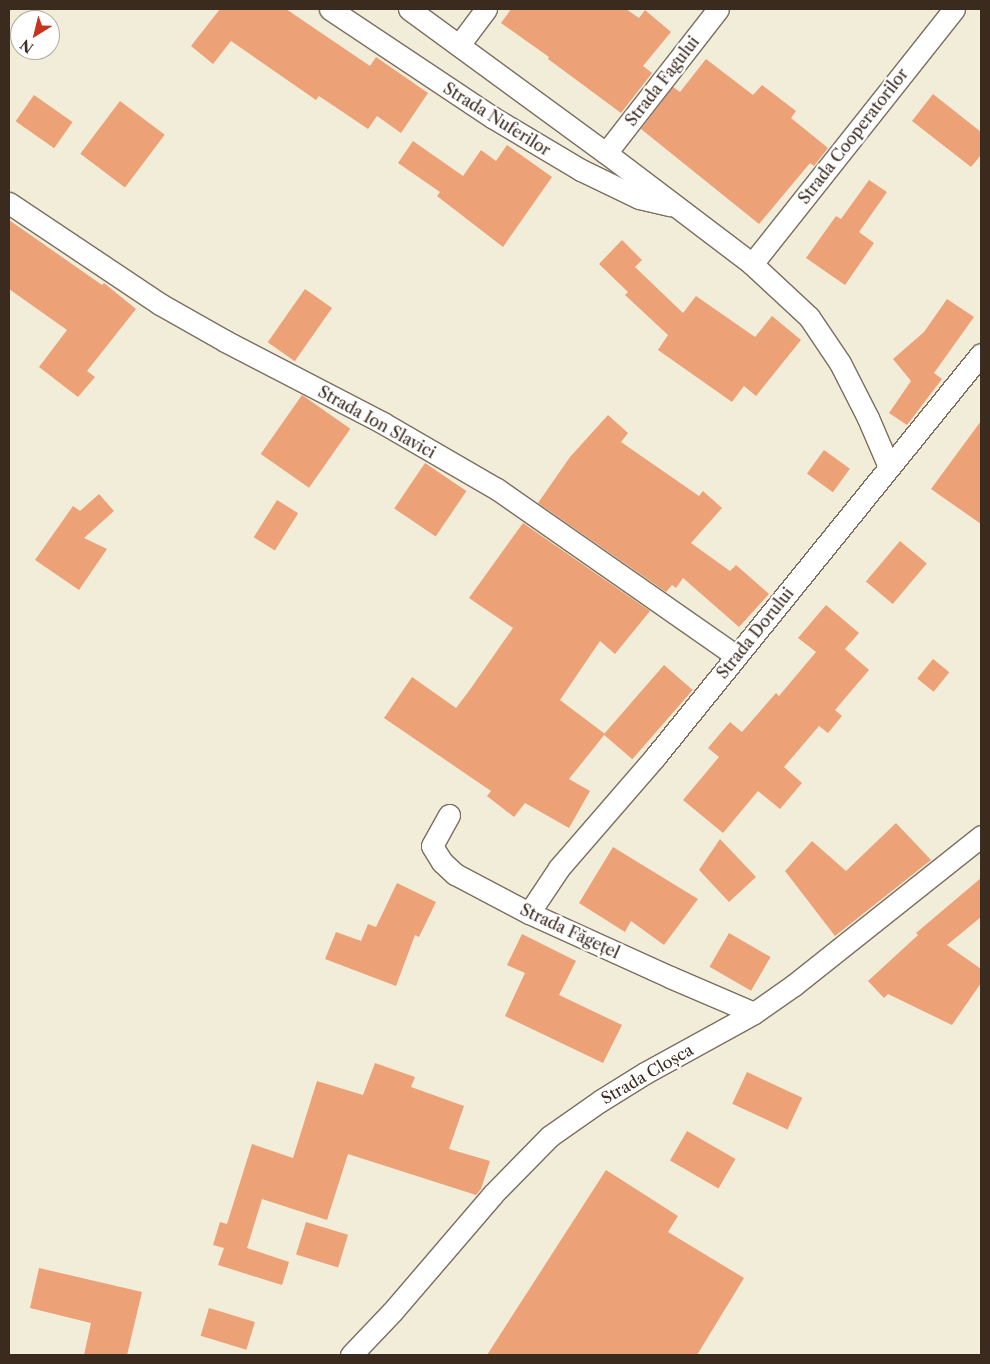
<!DOCTYPE html>
<meta charset="utf-8">
<style>
body{margin:0}
#map{position:relative;width:990px;height:1364px;overflow:hidden;background:#f2edd9;font-family:"Libre Caslon Text",serif}
div>[style]{position:absolute}
.building>*{inset:0;background:#eda177;transform-origin:0 0}
.roads{filter:drop-shadow(1px 0 #7b6e5f) drop-shadow(-1px 0 #7b6e5f) drop-shadow(0 1px #7b6e5f) drop-shadow(0 -1px #7b6e5f)}
.street>*{height:21px;margin:-10.5px;padding:0 10.5px;transform-origin:10.5px;border-radius:10.5px;background:#fff}
span{translate:-50% -50%;white-space:nowrap;text-align:center;line-height:1.15;-webkit-text-stroke:4.5px #fff;paint-order:stroke}
.street-label{font-size:16px;color:#3b2a1e}
.frame{position:absolute;inset:0;border:10px solid #3b2a1e;pointer-events:none}
.north{position:absolute;left:10px;top:10px;width:50px;height:50px;box-sizing:border-box;background:#fff;border:1px solid #b1aaa5;border-radius:50%;rotate:216deg;font-size:14px;font-weight:700;line-height:20px;text-align:center;color:#3b2a1e}
.north::after{content:'';display:block;margin:auto;width:18px;height:22px;background:#c8321e;clip-path:polygon(50% 0,100% 100%,50% 72%,0 100%)}
</style>
<div id="map">
<div class="building">
<i style="clip-path:polygon(220px 9px,286px 9px,370px 66px,376px 57px,428px 93px,401px 133px,377px 116px,368px 129px,319px 96px,316px 100px,231px 41px,213px 64px,191px 46px)"></i>
<i style="clip-path:polygon(511px 9px,626px 9px,639px 18px,645px 10px,671px 32px,643px 66px,652px 73px,621px 113px,548px 59px,549px 57px,501px 23px)"></i>
<i style="clip-path:polygon(706px 59px,753px 95px,762px 85px,796px 111px,791px 118px,828px 148px,814px 166px,810px 163px,759px 224px,641px 129px,673px 87px,680px 92px)"></i>
<i style="clip-path:polygon(933px 94px,981px 132px,981px 155px,971px 167px,912px 121px)"></i>
<i style="left:34px;top:95px;width:47px;height:32px;rotate:35deg"></i>
<i style="left:120px;top:101px;width:56px;height:66px;rotate:37deg"></i>
<i style="clip-path:polygon(413px 141px,463px 176px,481px 150px,496px 161px,507px 145px,552px 177px,503px 247px,437px 196px,440px 192px,398px 163px)"></i>
<i style="clip-path:polygon(869px 180px,887px 192px,859px 232px,874px 243px,845px 285px,806px 258px,836px 216px,841px 219px)"></i>
<i style="clip-path:polygon(9px 220px,102px 285px,104px 283px,136px 309px,87px 371px,95px 377px,78px 397px,39px 367px,67px 330px,9px 289px)"></i>
<i style="clip-path:polygon(622px 240px,642px 260px,635px 267px,683px 313px,696px 296px,755px 337px,772px 316px,801px 340px,756px 396px,744px 386px,732px 402px,658px 350px,668px 335px,625px 295px,628px 292px,599px 264px)"></i>
<i style="left:305px;top:289px;width:33px;height:65px;rotate:35deg"></i>
<i style="clip-path:polygon(947px 299px,974px 317px,934px 373px,942px 379px,907px 425px,889px 413px,911px 381px,893px 359px,924px 332px)"></i>
<i style="left:302px;top:395px;width:59px;height:72px;rotate:35deg"></i>
<i style="clip-path:polygon(608px 415px,628px 433px,621px 442px,699px 496px,703px 491px,722px 508px,691px 543px,730px 571px,736px 565px,769px 594px,739px 627px,683px 578px,676px 588px,672px 585px,666px 592px,538px 503px,570px 457px)"></i>
<i style="clip-path:polygon(981px 421px,981px 524px,931px 489px)"></i>
<i style="left:824px;top:450px;width:32px;height:29px;rotate:36deg"></i>
<i style="left:425px;top:463px;width:50px;height:55px;rotate:34deg"></i>
<i style="clip-path:polygon(99px 494px,114px 511px,84px 538px,107px 549px,79px 590px,35px 560px,73px 506px,80px 511px)"></i>
<i style="left:277px;top:500px;width:25px;height:44px;rotate:32deg"></i>
<i style="clip-path:polygon(523px 523px,650px 611px,615px 654px,600px 641px,560px 700px,605px 734px,569px 779px,590px 791px,569px 828px,525px 803px,514px 817px,487px 796px,491px 791px,384px 718px,412px 677px,456px 708px,469px 691px,513px 628px,469px 598px)"></i>
<i style="left:900px;top:541px;width:35px;height:53px;rotate:40deg"></i>
<i style="clip-path:polygon(826px 605px,859px 633px,845px 649px,869px 670px,835px 710px,842px 716px,828px 733px,819px 726px,784px 767px,802px 783px,780px 809px,758px 791px,723px 833px,683px 800px,719px 757px,708px 748px,730px 722px,742px 732px,776px 693px,779px 696px,816px 652px,798px 638px)"></i>
<i style="left:933px;top:659px;width:21px;height:25px;rotate:39deg"></i>
<i style="left:664px;top:665px;width:38px;height:92px;rotate:41deg"></i>
<i style="clip-path:polygon(896px 823px,931px 860px,835px 936px,785px 871px,812px 841px,846px 871px)"></i>
<i style="clip-path:polygon(720px 839px,756px 877px,729px 902px,699px 870px)"></i>
<i style="clip-path:polygon(613px 847px,698px 899px,664px 945px,631px 921px,625px 932px,579px 903px)"></i>
<i style="clip-path:polygon(981px 878px,981px 917px,947px 945px,981px 969px,981px 983px,952px 1025px,888px 994px,884px 998px,868px 981px,918px 935px,916px 933px)"></i>
<i style="clip-path:polygon(397px 883px,436px 902px,419px 937px,415px 935px,396px 986px,325px 959px,336px 932px,361px 941px,368px 924px,376px 927px)"></i>
<i style="left:729px;top:933px;width:48px;height:39px;rotate:30deg"></i>
<i style="clip-path:polygon(522px 934px,576px 961px,559px 995px,622px 1025px,603px 1063px,505px 1016px,525px 973px,507px 965px)"></i>
<i style="clip-path:polygon(375px 1063px,415px 1077px,411px 1087px,464px 1106px,449px 1149px,490px 1161px,481px 1189px,476px 1195px,348px 1154px,327px 1220px,262px 1199px,247px 1248px,289px 1262px,282px 1285px,218px 1265px,224px 1248px,213px 1245px,220px 1222px,227px 1224px,252px 1144px,293px 1158px,317px 1081px,363px 1095px)"></i>
<i style="left:747px;top:1072px;width:61px;height:35px;rotate:25deg"></i>
<i style="left:687px;top:1131px;width:56px;height:34px;rotate:30deg"></i>
<i style="clip-path:polygon(606px 1170px,678px 1216px,668px 1232px,744px 1278px,697px 1355px,487px 1355px)"></i>
<i style="left:306px;top:1222px;width:44px;height:34px;rotate:17deg"></i>
<i style="clip-path:polygon(39px 1268px,142px 1292px,127px 1355px,84px 1355px,91px 1323px,30px 1308px)"></i>
<i style="left:209px;top:1308px;width:48px;height:29px;rotate:17deg"></i>
</div>
<div class="roads">
<div class="street">
<i style="left:330px;top:9px;width:195px;rotate:33.7deg"></i>
<i style="left:492px;top:117px;width:104px;rotate:30.8deg"></i>
<i style="left:581px;top:170px;width:64px;rotate:25.8deg"></i>
<i style="left:639px;top:198px;width:32px;rotate:13deg"></i>
<i style="left:409px;top:9px;width:244px;rotate:36.2deg"></i>
<i style="left:606px;top:153px;width:183px;rotate:37.2deg"></i>
<i style="left:752px;top:264px;width:78px;rotate:42.9deg"></i>
<i style="left:809px;top:317px;width:55px;rotate:56deg"></i>
<i style="left:840px;top:363px;width:62px;rotate:63deg"></i>
<i style="left:868px;top:418px;width:53px;rotate:66.8deg"></i>
<i style="left:459px;top:45px;width:45px;rotate:-53.1deg"></i>
<i style="left:606px;top:153px;width:182px;rotate:-52.1deg"></i>
<i style="left:9px;top:203px;width:182px;rotate:33.8deg"></i>
<i style="left:160px;top:304px;width:75px;rotate:29.6deg"></i>
<i style="left:225px;top:341px;width:178px;rotate:27.4deg"></i>
<i style="left:383px;top:423px;width:132px;rotate:30.1deg"></i>
<i style="left:497px;top:489px;width:292px;rotate:34.9deg"></i>
<i style="left:752px;top:264px;width:325px;rotate:-51.6deg"></i>
<i style="left:449px;top:815px;width:35px;rotate:119deg"></i>
<i style="left:432px;top:846px;width:19px;rotate:58deg"></i>
<i style="left:442px;top:862px;width:18px;rotate:43deg"></i>
<i style="left:455px;top:874px;width:84px;rotate:27.8deg"></i>
<i style="left:529px;top:913px;width:155px;rotate:24.4deg"></i>
<i style="left:670px;top:977px;width:91px;rotate:23.2deg"></i>
<i style="left:529px;top:913px;width:54px;rotate:-56.3deg"></i>
<i style="left:559px;top:868px;width:147px;rotate:-49.1deg"></i>
<i style="left:655px;top:757px;width:518px;rotate:-51.03deg"></i>
<i style="left:351px;top:1355px;width:59px;rotate:-46.4deg"></i>
<i style="left:392px;top:1312px;width:155px;rotate:-49.4deg"></i>
<i style="left:493px;top:1194px;width:81px;rotate:-45.5deg"></i>
<i style="left:550px;top:1136px;width:61px;rotate:-35deg"></i>
<i style="left:600px;top:1101px;width:53px;rotate:-31.9deg"></i>
<i style="left:645px;top:1073px;width:124px;rotate:-28.8deg"></i>
<i style="left:754px;top:1013px;width:49px;rotate:-35deg"></i>
<i style="left:794px;top:985px;width:239px;rotate:-38.5deg"></i>
</div>
</div>
<div class="street-label">
<span style="left:662px;top:81px;rotate:-52deg">Strada Fagului</span>
<span style="left:497px;top:119px;rotate:32deg">Strada Nuferilor</span>
<span style="left:853px;top:136px;rotate:-52deg">Strada Cooperatorilor</span>
<span style="left:377px;top:422px;rotate:29deg">Strada Ion Slavici</span>
<span style="left:755px;top:633px;rotate:-51deg">Strada Dorului</span>
<span style="left:570px;top:931px;rotate:25deg">Strada Făgețel</span>
<span style="left:647px;top:1074px;rotate:-30deg">Strada Cloșca</span>
</div>
<div class="frame"></div>
<div class="north">N</div>
</div>
